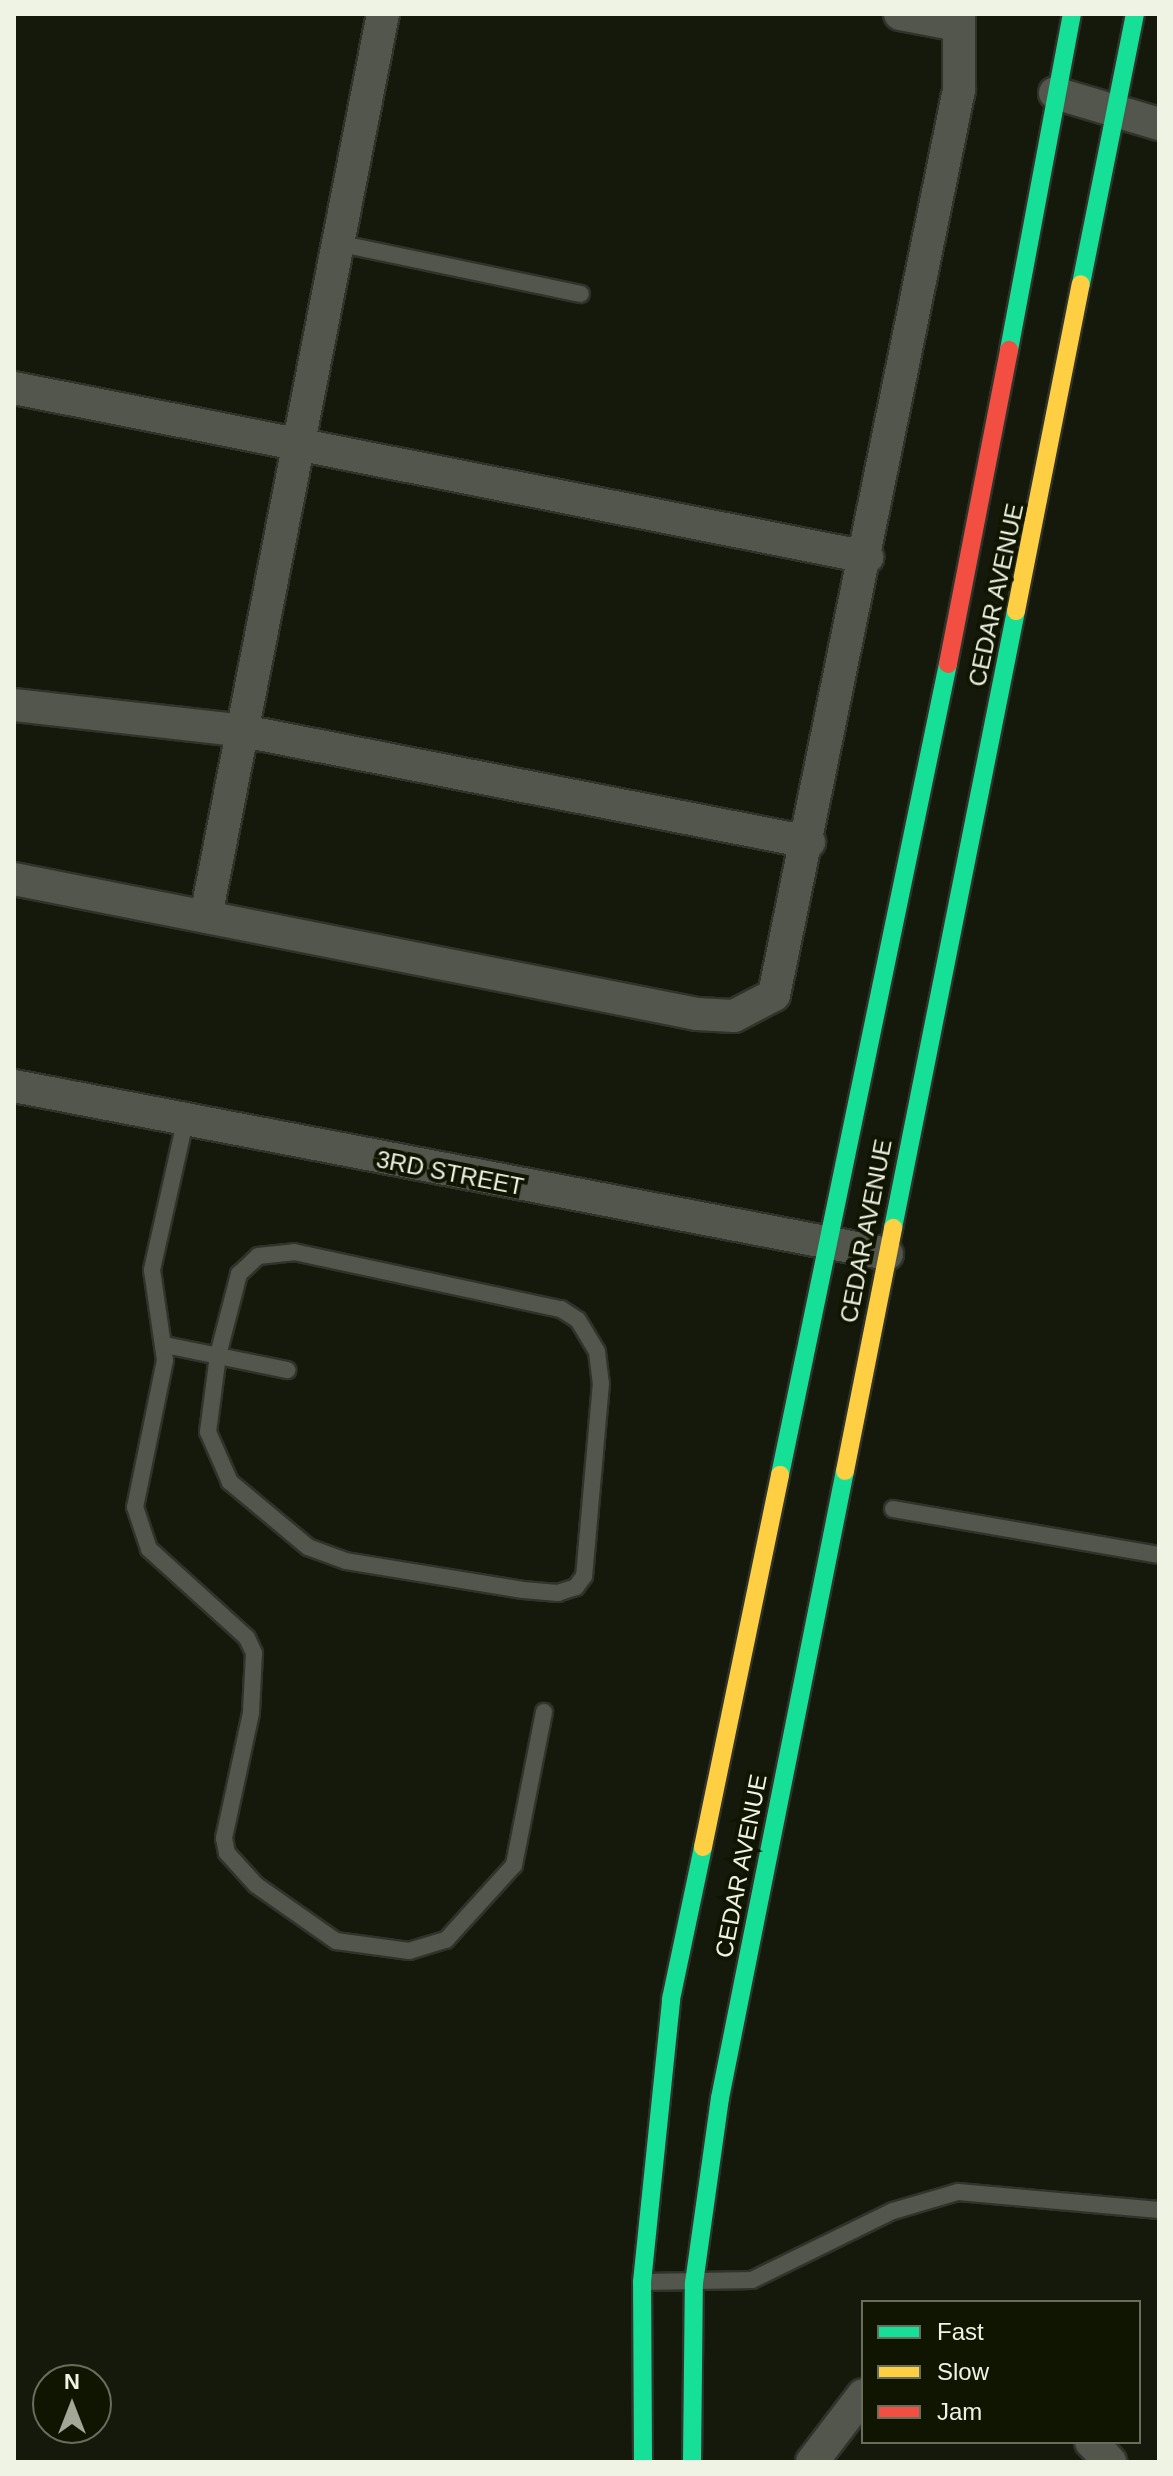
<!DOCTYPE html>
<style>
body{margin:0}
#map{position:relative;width:1173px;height:2476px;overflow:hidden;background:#15190c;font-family:Helvetica,sans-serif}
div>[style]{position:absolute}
.roads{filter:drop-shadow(2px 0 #30332a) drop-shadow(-2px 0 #30332a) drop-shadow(0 2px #30332a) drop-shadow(0 -2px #30332a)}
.lane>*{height:16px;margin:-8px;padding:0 8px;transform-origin:8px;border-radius:8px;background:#53564d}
.street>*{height:32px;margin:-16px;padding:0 16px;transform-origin:16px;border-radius:16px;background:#53564d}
.fast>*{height:18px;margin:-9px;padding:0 9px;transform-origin:9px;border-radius:9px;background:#16e098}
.slow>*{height:18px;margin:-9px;padding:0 9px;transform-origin:9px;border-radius:9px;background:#ffcf43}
.jam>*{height:18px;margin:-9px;padding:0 9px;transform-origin:9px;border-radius:9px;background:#f24e42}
span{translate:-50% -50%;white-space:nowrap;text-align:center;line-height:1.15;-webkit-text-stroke:8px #0f1501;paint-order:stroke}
.street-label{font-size:24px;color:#eef3e4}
.frame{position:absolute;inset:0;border:16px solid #eef3e4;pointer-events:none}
.legend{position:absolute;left:861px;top:2300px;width:280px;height:144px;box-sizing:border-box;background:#0f1501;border:2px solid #686e5c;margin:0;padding:10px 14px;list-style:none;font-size:24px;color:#eef3e4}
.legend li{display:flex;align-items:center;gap:16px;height:40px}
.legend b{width:40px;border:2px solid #686e5c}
.north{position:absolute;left:32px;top:2364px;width:80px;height:80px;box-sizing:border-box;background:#0f1501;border:2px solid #686e5c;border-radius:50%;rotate:0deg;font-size:22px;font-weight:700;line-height:32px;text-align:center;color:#eef3e4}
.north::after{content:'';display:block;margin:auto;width:28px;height:36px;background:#a2a798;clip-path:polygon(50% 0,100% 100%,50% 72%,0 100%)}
</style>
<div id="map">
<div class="roads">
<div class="lane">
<i style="left:337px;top:243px;width:249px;rotate:11.8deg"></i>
<i style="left:185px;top:1122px;width:152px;rotate:102.6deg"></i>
<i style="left:152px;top:1270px;width:91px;rotate:81.8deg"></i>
<i style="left:165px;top:1360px;width:150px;rotate:101.5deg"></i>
<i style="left:135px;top:1507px;width:44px;rotate:71.6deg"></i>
<i style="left:149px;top:1549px;width:132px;rotate:42.2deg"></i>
<i style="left:247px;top:1638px;width:17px;rotate:65deg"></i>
<i style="left:254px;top:1653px;width:60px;rotate:92.9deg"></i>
<i style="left:251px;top:1713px;width:128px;rotate:102.2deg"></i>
<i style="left:224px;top:1838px;width:15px;rotate:79deg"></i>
<i style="left:227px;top:1853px;width:43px;rotate:47.8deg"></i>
<i style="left:256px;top:1885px;width:98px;rotate:35deg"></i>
<i style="left:336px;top:1941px;width:74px;rotate:7.8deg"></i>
<i style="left:409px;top:1951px;width:39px;rotate:-17deg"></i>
<i style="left:446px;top:1940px;width:101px;rotate:-47.8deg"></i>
<i style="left:514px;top:1865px;width:156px;rotate:-78.9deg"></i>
<i style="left:294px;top:1252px;width:273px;rotate:12.1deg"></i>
<i style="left:561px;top:1309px;width:20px;rotate:33deg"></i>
<i style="left:578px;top:1320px;width:37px;rotate:59deg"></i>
<i style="left:597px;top:1352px;width:31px;rotate:83deg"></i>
<i style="left:601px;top:1383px;width:194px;rotate:95deg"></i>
<i style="left:584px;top:1576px;width:14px;rotate:126deg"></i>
<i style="left:576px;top:1587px;width:19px;rotate:162deg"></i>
<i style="left:558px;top:1593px;width:35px;rotate:-175deg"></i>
<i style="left:523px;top:1590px;width:179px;rotate:-170.7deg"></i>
<i style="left:346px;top:1561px;width:40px;rotate:-159.8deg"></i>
<i style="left:308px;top:1547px;width:102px;rotate:-140.2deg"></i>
<i style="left:230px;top:1482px;width:55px;rotate:-113.7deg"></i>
<i style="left:208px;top:1432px;width:78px;rotate:-82.6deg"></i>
<i style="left:218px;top:1355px;width:84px;rotate:-75.5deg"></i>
<i style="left:239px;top:1274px;width:26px;rotate:-43deg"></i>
<i style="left:258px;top:1256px;width:36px;rotate:-6deg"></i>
<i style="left:165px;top:1345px;width:125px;rotate:11.6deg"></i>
<i style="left:893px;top:1509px;width:270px;rotate:9.8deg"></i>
<i style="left:645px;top:2282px;width:107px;rotate:-1.1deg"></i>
<i style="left:752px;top:2280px;width:157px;rotate:-26.1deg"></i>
<i style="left:893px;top:2211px;width:68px;rotate:-16.3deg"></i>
<i style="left:958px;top:2192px;width:202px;rotate:5.1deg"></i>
</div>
<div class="street">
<i style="left:900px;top:14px;width:59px;rotate:10.7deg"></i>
<i style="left:1055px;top:93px;width:109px;rotate:16.6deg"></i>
<i style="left:14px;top:388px;width:870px;rotate:11.21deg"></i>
<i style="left:14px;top:705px;width:225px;rotate:6.4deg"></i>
<i style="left:238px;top:730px;width:582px;rotate:11.1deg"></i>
<i style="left:14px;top:879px;width:696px;rotate:11.18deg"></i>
<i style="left:697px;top:1014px;width:37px;rotate:3deg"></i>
<i style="left:734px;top:1016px;width:45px;rotate:-27.7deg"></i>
<i style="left:774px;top:995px;width:924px;rotate:-78.45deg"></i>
<i style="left:959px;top:90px;width:76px;rotate:-90deg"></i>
<i style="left:206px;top:916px;width:919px;rotate:-78.9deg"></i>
<i style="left:14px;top:1086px;width:889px;rotate:10.89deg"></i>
<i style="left:1091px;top:2442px;width:28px;rotate:46deg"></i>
<i style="left:812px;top:2462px;width:84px;rotate:-52.7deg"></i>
</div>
<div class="fast">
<i style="left:1081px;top:284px;width:275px;rotate:-78.7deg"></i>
<i style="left:1009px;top:350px;width:342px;rotate:-79.4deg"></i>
<i style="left:893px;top:1228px;width:629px;rotate:-78.73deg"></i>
<i style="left:780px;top:1475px;width:828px;rotate:-78.3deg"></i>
<i style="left:643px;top:2462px;width:180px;rotate:-90.3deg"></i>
<i style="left:642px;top:2282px;width:284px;rotate:-84.1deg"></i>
<i style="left:671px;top:1999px;width:155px;rotate:-78.1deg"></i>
<i style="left:692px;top:2462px;width:179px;rotate:-89.4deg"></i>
<i style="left:694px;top:2283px;width:187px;rotate:-82deg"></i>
<i style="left:720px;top:2098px;width:639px;rotate:-78.73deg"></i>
</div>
<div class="slow">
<i style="left:1016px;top:611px;width:333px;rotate:-78.8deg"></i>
<i style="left:845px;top:1471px;width:248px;rotate:-78.8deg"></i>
<i style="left:703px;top:1847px;width:380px;rotate:-78.3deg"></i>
</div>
<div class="jam">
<i style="left:948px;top:664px;width:320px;rotate:-79deg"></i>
</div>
</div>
<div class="street-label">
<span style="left:996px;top:595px;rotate:-78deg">CEDAR AVENUE</span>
<span style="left:450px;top:1173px;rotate:11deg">3RD STREET</span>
<span style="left:866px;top:1231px;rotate:-79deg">CEDAR AVENUE</span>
<span style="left:741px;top:1866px;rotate:-79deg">CEDAR AVENUE</span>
</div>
<div class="frame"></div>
<ul class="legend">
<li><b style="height:10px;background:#16e098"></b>Fast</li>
<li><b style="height:10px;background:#ffcf43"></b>Slow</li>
<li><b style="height:10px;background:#f24e42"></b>Jam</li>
</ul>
<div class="north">N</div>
</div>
